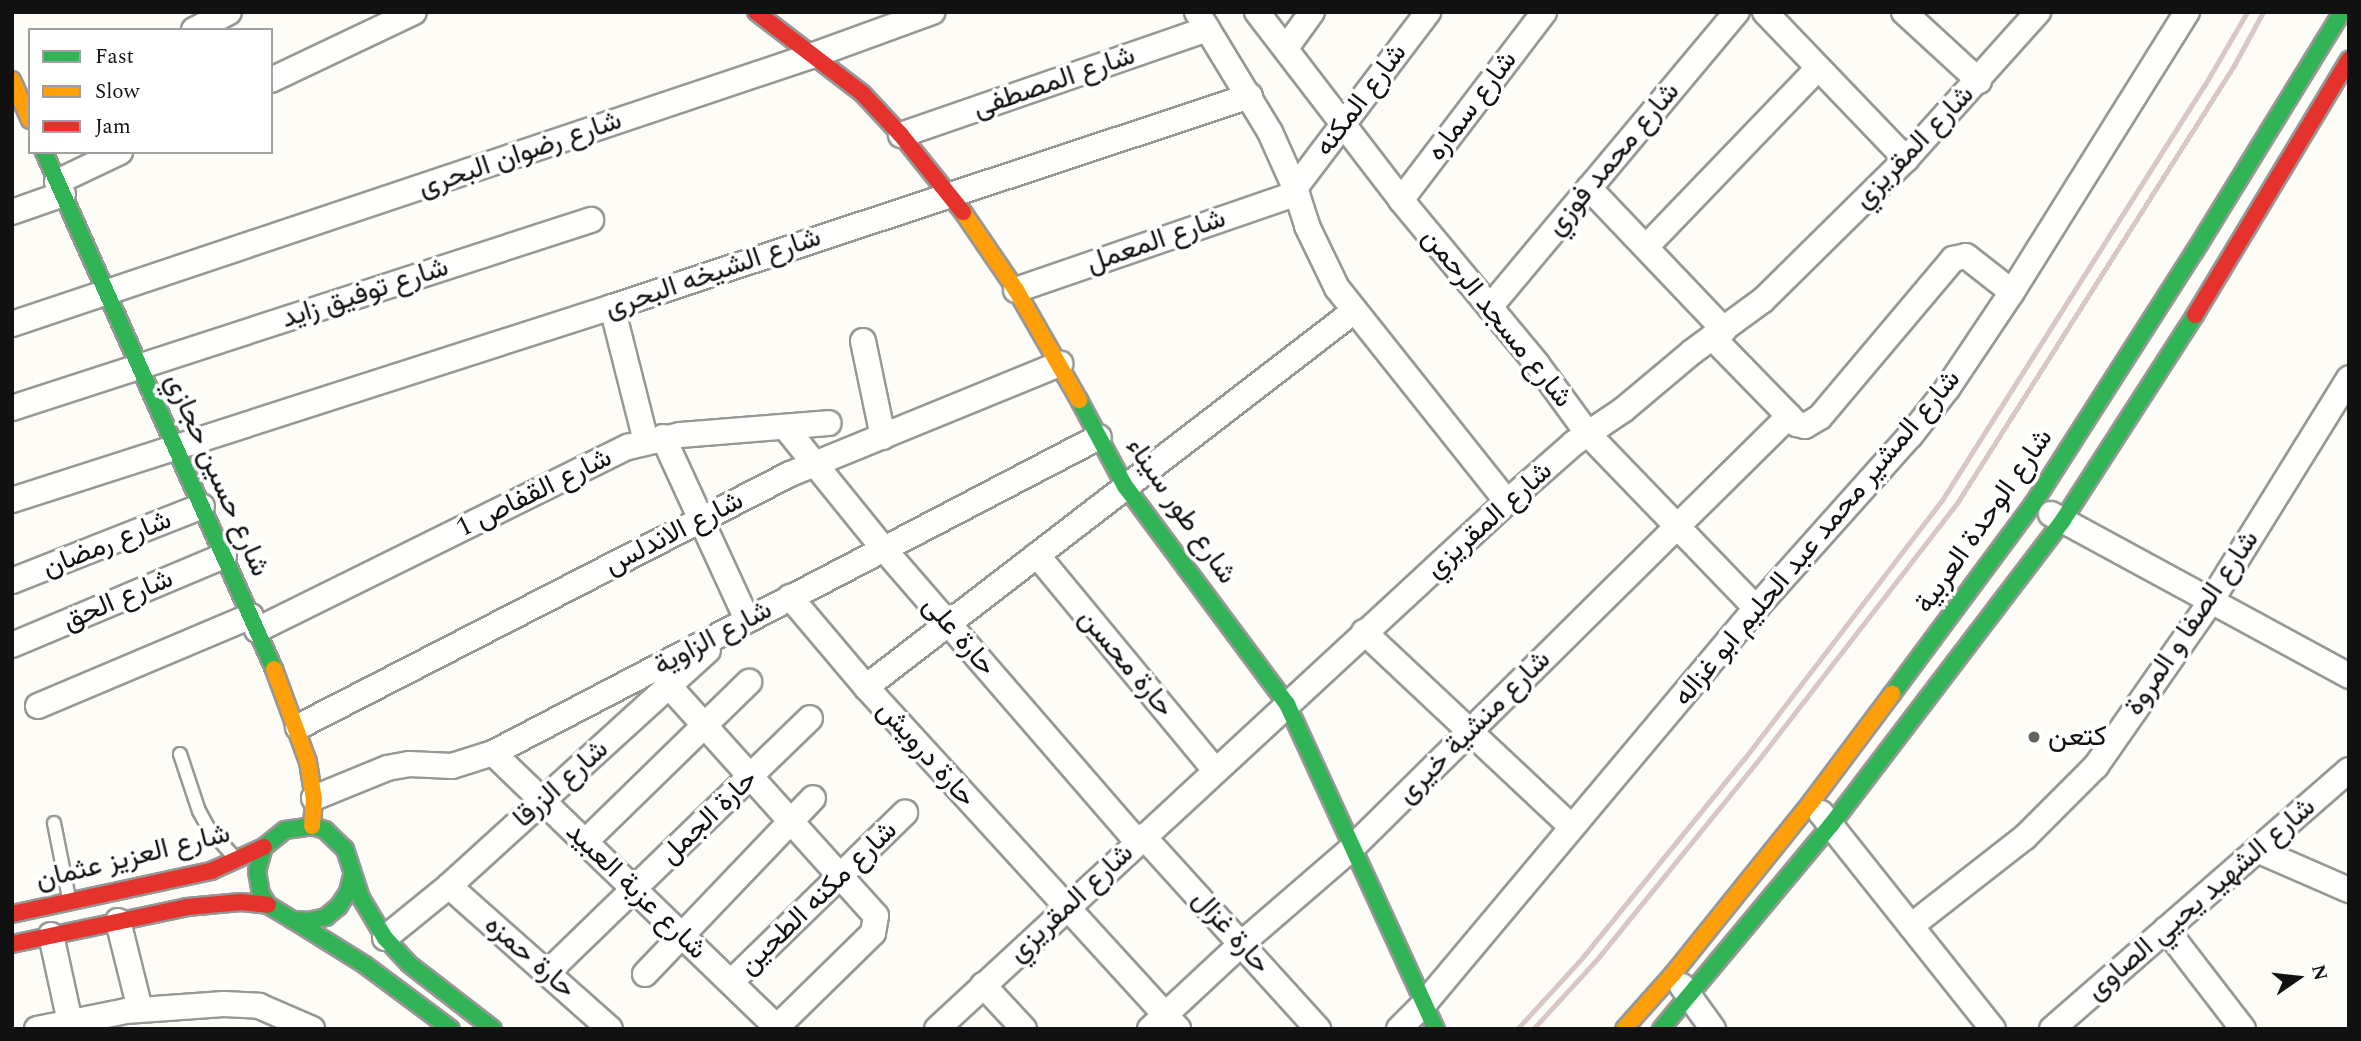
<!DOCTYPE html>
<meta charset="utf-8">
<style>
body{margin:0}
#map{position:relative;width:2361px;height:1041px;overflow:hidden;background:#fdfcf7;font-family:Spectral,Vazirmatn,serif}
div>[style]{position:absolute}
.roads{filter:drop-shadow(2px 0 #979795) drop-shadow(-2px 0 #979795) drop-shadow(0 2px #979795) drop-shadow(0 -2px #979795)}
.lane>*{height:12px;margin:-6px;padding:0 6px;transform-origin:6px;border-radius:6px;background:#fffffe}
.street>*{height:24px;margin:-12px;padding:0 12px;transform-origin:12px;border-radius:12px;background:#fffffe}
.fast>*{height:16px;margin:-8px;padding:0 8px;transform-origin:8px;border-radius:8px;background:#30b455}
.slow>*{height:16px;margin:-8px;padding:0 8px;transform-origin:8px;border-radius:8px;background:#ff9f0a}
.jam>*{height:16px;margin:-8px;padding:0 8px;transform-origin:8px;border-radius:8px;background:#e5322d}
.rail>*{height:5px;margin:-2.5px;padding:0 2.5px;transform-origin:2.5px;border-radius:2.5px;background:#d9c6c7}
.dots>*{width:19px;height:19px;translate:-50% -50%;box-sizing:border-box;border:4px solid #fff;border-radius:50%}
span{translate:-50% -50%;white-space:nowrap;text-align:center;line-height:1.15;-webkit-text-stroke:7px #fff;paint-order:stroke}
.street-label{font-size:28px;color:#111}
.poi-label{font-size:28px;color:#111}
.left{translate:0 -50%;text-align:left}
.frame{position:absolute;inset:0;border:14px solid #111;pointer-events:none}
.legend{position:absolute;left:28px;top:28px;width:245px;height:126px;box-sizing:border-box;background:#fff;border:2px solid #a0a0a0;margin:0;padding:9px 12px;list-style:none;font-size:21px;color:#111}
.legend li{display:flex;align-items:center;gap:14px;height:35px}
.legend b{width:35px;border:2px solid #a0a0a0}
.north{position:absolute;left:2263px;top:943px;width:70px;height:70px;-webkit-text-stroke:5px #fff;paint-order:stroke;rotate:76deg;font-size:19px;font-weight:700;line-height:28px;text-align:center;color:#111}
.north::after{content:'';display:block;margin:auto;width:24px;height:32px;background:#111;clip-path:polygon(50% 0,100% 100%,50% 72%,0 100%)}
</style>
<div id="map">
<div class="roads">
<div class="lane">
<i style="left:180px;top:754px;width:60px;rotate:71.6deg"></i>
<i style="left:199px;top:811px;width:21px;rotate:61deg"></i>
<i style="left:209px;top:829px;width:36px;rotate:48deg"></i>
<i style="left:54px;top:823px;width:76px;rotate:78.7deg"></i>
</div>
<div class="street">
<i style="left:1197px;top:12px;width:140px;rotate:58.7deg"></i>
<i style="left:1270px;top:132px;width:61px;rotate:65.9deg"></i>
<i style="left:1295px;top:188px;width:40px;rotate:72deg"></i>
<i style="left:1307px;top:226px;width:69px;rotate:64.2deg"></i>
<i style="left:1337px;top:288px;width:273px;rotate:51.5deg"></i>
<i style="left:1257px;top:12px;width:237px;rotate:52.5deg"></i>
<i style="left:1401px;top:200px;width:213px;rotate:50.3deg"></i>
<i style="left:1537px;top:364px;width:87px;rotate:53.9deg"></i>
<i style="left:1588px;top:434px;width:242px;rotate:46deg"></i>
<i style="left:1765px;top:12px;width:204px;rotate:46.2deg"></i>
<i style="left:1904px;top:12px;width:102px;rotate:42.6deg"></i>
<i style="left:194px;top:30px;width:39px;rotate:-27deg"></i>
<i style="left:1286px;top:48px;width:44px;rotate:-54.2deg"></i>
<i style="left:271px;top:80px;width:158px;rotate:-25.4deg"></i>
<i style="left:901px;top:135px;width:324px;rotate:-19.1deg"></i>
<i style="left:57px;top:182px;width:70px;rotate:-25.5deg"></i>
<i style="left:1295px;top:188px;width:221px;rotate:-52.9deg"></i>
<i style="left:1589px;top:188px;width:196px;rotate:46.4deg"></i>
<i style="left:1401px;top:200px;width:236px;rotate:-52.7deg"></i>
<i style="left:12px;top:212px;width:54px;rotate:-19.4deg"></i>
<i style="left:1646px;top:247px;width:248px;rotate:-46.1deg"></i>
<i style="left:1016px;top:290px;width:297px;rotate:-19deg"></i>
<i style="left:612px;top:307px;width:138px;rotate:75.8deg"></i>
<i style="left:1490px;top:307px;width:385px;rotate:-50.1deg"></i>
<i style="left:12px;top:324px;width:846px;rotate:-18.54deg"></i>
<i style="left:814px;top:55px;width:126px;rotate:-20deg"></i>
<i style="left:1712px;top:337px;width:122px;rotate:45.7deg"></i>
<i style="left:1797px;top:424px;width:8px;rotate:14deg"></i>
<i style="left:1805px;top:426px;width:17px;rotate:-31deg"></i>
<i style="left:1820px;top:417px;width:207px;rotate:-49.9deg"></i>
<i style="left:1953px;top:259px;width:13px;rotate:-13deg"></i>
<i style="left:1966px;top:256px;width:58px;rotate:38deg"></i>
<i style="left:863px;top:341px;width:98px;rotate:78.2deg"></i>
<i style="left:12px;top:408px;width:609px;rotate:-17.99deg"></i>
<i style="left:785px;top:427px;width:156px;rotate:51deg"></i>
<i style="left:883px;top:548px;width:388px;rotate:49.1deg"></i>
<i style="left:663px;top:437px;width:201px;rotate:65.3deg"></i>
<i style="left:12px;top:500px;width:630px;rotate:-17.83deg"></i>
<i style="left:612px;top:307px;width:672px;rotate:-18.3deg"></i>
<i style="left:2051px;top:514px;width:339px;rotate:28.5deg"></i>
<i style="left:1037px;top:555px;width:279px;rotate:50.4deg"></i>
<i style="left:12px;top:581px;width:204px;rotate:-21.5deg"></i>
<i style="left:790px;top:597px;width:118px;rotate:49.8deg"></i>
<i style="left:866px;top:687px;width:463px;rotate:47.6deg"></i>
<i style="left:257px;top:630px;width:414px;rotate:-26.3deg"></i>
<i style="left:628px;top:447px;width:53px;rotate:-13deg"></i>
<i style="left:680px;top:435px;width:149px;rotate:-4.6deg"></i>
<i style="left:1364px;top:632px;width:285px;rotate:43.2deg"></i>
<i style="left:12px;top:645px;width:230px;rotate:-22.8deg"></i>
<i style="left:669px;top:686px;width:309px;rotate:48deg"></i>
<i style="left:876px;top:916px;width:17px;rotate:100deg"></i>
<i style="left:873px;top:933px;width:134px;rotate:135.6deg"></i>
<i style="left:866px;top:687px;width:615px;rotate:-37.6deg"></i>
<i style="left:38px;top:706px;width:231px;rotate:-22.9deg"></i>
<i style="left:298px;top:727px;width:553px;rotate:-27.21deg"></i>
<i style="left:790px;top:474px;width:292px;rotate:-22.2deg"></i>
<i style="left:493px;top:753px;width:397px;rotate:44deg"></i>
<i style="left:314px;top:798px;width:79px;rotate:-22.3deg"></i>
<i style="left:387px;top:768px;width:22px;rotate:-10deg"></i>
<i style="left:409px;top:764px;width:43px;rotate:2.7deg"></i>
<i style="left:452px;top:766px;width:43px;rotate:-17.6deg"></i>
<i style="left:493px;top:753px;width:683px;rotate:-27.54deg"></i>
<i style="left:1821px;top:813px;width:276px;rotate:51.5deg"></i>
<i style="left:1143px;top:836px;width:261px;rotate:47.8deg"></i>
<i style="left:586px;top:841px;width:228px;rotate:-44.3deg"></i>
<i style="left:2257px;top:850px;width:100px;rotate:23.5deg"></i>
<i style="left:449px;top:886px;width:215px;rotate:41.6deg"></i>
<i style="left:118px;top:921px;width:91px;rotate:76deg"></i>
<i style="left:1911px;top:926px;width:145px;rotate:-38deg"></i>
<i style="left:2025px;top:837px;width:100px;rotate:-45deg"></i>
<i style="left:2096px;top:766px;width:201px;rotate:-55.1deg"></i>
<i style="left:2211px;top:601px;width:262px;rotate:-58.2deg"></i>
<i style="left:2166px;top:929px;width:126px;rotate:52.4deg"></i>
<i style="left:51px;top:935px;width:89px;rotate:77.7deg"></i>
<i style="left:385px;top:938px;width:82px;rotate:-39.1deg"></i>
<i style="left:449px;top:886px;width:350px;rotate:-42.3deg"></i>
<i style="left:547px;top:973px;width:366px;rotate:-44.1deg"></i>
<i style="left:645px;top:974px;width:243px;rotate:-46.3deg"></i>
<i style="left:731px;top:982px;width:243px;rotate:-44.2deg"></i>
<i style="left:983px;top:985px;width:60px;rotate:47deg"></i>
<i style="left:1682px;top:986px;width:53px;rotate:54.2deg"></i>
<i style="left:37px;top:1029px;width:91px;rotate:-11.4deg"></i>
<i style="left:126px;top:1011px;width:98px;rotate:-4.1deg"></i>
<i style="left:224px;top:1004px;width:35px;rotate:3deg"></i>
<i style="left:259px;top:1006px;width:58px;rotate:23.5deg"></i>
<i style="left:937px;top:1029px;width:776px;rotate:-42.76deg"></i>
<i style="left:1507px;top:502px;width:89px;rotate:-41.4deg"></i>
<i style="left:1574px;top:443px;width:59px;rotate:-34deg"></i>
<i style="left:1623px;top:410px;width:90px;rotate:-40deg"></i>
<i style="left:1692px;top:352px;width:88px;rotate:-36.2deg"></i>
<i style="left:1763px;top:300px;width:201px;rotate:-44.6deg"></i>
<i style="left:1906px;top:159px;width:198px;rotate:-48.1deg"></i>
<i style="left:1150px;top:1029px;width:125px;rotate:-43deg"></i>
<i style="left:1241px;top:944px;width:145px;rotate:-40.8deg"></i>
<i style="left:1351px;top:849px;width:616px;rotate:-44.67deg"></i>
<i style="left:1399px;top:1029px;width:35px;rotate:-45deg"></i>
<i style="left:1424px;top:1004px;width:517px;rotate:-50.02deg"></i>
<i style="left:1756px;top:608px;width:231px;rotate:-48.2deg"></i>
<i style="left:1910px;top:436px;width:60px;rotate:-51.8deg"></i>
<i style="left:1947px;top:389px;width:117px;rotate:-56.2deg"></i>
<i style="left:2012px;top:292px;width:330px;rotate:-58deg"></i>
<i style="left:2052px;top:1029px;width:394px;rotate:-41.1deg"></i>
</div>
<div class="fast">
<i style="left:44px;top:152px;width:566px;rotate:66.02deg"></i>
<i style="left:1079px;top:400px;width:98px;rotate:61.9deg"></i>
<i style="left:1125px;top:486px;width:272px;rotate:53.4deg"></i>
<i style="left:1287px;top:704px;width:358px;rotate:65.4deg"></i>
<i style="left:1892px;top:694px;width:237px;rotate:-53.4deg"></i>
<i style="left:2033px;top:504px;width:300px;rotate:-57.4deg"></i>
<i style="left:2195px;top:251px;width:281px;rotate:-58.4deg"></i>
<i style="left:352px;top:876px;width:16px;rotate:104deg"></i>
<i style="left:348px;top:892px;width:17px;rotate:123deg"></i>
<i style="left:339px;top:906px;width:17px;rotate:140deg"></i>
<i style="left:326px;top:917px;width:17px;rotate:167deg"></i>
<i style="left:309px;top:921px;width:16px;rotate:-176deg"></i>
<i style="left:293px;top:920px;width:29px;rotate:-149deg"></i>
<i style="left:268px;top:905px;width:13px;rotate:-122deg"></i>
<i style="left:261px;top:894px;width:23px;rotate:-100deg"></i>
<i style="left:257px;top:871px;width:25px;rotate:-74deg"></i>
<i style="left:264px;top:847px;width:27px;rotate:-39deg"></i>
<i style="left:285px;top:830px;width:27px;rotate:-8deg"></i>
<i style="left:312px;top:826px;width:14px;rotate:17deg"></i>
<i style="left:325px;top:830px;width:28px;rotate:44deg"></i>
<i style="left:345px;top:849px;width:52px;rotate:71.9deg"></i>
<i style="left:361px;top:898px;width:47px;rotate:59deg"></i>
<i style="left:385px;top:938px;width:35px;rotate:47deg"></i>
<i style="left:409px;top:964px;width:106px;rotate:37.7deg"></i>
<i style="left:293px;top:920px;width:85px;rotate:32deg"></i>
<i style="left:365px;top:965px;width:107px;rotate:36.7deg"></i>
<i style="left:1661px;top:1029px;width:266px;rotate:-50.2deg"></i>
<i style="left:1831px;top:825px;width:383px;rotate:-52.7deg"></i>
<i style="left:2063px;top:520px;width:244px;rotate:-57.2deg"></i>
</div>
<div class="slow">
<i style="left:12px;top:80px;width:44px;rotate:65.8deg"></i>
<i style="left:963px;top:212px;width:94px;rotate:55.8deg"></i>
<i style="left:1016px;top:290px;width:127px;rotate:60.2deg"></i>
<i style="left:274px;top:669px;width:99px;rotate:69.9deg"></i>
<i style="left:308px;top:762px;width:36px;rotate:81deg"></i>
<i style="left:314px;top:798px;width:28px;rotate:94deg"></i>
<i style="left:1624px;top:1029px;width:74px;rotate:-48.3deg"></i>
<i style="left:1673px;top:974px;width:222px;rotate:-51.2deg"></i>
<i style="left:1812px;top:801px;width:134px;rotate:-53.2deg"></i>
</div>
<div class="jam">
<i style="left:756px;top:12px;width:133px;rotate:37.4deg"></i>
<i style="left:862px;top:93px;width:57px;rotate:47.1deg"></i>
<i style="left:901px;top:135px;width:99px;rotate:51.2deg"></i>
<i style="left:2195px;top:315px;width:298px;rotate:-58.9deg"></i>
<i style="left:12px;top:914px;width:204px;rotate:-12.2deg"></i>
<i style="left:211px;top:871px;width:58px;rotate:-24.4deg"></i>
<i style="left:12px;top:944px;width:179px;rotate:-11.9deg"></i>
<i style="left:187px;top:907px;width:54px;rotate:-5.3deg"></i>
<i style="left:241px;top:902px;width:27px;rotate:6deg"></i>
</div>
</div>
<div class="rail">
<i style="left:1517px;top:1029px;width:96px;rotate:-47.5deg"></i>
<i style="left:1582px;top:958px;width:257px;rotate:-50.9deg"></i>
<i style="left:1744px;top:759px;width:326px;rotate:-52.6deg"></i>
<i style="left:1942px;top:500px;width:490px;rotate:-57.7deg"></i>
<i style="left:2204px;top:86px;width:86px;rotate:-59.8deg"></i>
<i style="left:1533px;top:1029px;width:96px;rotate:-47.5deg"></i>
<i style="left:1598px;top:958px;width:251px;rotate:-51deg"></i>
<i style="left:1756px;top:763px;width:329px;rotate:-52.3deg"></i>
<i style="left:1957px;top:503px;width:516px;rotate:-57.67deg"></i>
<i style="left:2233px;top:67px;width:63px;rotate:-61.4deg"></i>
</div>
<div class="dots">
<i style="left:2034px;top:737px;background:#646362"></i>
</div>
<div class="street-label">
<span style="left:1054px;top:82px;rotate:-19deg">شارع المصطفى</span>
<span style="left:1361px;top:100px;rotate:-53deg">شارع المكنه</span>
<span style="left:1472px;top:106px;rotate:-53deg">شارع سماره</span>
<span style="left:1914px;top:147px;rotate:-46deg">شارع المقريزي</span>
<span style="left:520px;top:154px;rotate:-19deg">شارع رضوان البحرى</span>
<span style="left:1613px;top:159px;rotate:-50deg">شارع محمد فوزي</span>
<span style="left:1156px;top:241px;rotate:-19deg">شارع المعمل</span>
<span style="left:713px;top:273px;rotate:-19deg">شارع الشيخه البحرى</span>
<span style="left:365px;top:293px;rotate:-18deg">شارع توفيق زايد</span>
<span style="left:1497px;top:318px;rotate:51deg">شارع مسجد الرحمن</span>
<span style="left:217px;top:475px;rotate:66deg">شارع حسين حجازي</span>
<span style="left:534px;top:493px;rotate:-26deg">شارع القفاص 1</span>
<span style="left:1181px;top:511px;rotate:55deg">شارع طور سيناء</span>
<span style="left:1489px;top:520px;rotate:-42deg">شارع المقريزي</span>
<span style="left:1984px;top:521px;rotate:-55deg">شارع الوحدة العربية</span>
<span style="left:674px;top:533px;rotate:-27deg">شارع الاندلس</span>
<span style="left:1817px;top:538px;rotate:-50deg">شارع المشير محمد عبد الحليم ابو غزاله</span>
<span style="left:107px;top:544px;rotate:-22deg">شارع رمضان</span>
<span style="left:118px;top:600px;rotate:-23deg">شارع الحق</span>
<span style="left:2192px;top:623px;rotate:-56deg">شارع الصفا و المروة</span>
<span style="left:959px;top:636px;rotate:49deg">حارة على</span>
<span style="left:713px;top:638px;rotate:-28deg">شارع الزاوية</span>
<span style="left:1126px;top:663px;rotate:50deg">حارة محسن</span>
<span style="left:1474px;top:727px;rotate:-45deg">شارع منشية خيرى</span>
<span style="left:926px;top:754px;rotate:48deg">حارة درويش</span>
<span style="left:561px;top:784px;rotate:-42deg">شارع الزرقا</span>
<span style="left:709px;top:817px;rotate:-44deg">حارة الجمل</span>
<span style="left:133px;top:857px;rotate:-14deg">شارع العزيز عثمان</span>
<span style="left:636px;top:891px;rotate:44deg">شارع عزبة العبيد</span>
<span style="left:818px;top:898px;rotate:-44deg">شارع مكنه الطحين</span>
<span style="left:2201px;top:899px;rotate:-41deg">شارع الشهيد يحيي الصاوى</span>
<span style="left:1071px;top:903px;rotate:-43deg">شارع المقريزي</span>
<span style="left:1231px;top:932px;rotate:48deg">حارة غزال</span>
<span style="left:530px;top:957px;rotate:41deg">حارة حمزه</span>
</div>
<div class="poi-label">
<span class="left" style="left:2048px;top:737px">كتعن</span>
</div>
<div class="frame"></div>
<ul class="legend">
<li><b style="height:9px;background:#30b455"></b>Fast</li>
<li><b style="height:9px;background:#ff9f0a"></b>Slow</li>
<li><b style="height:9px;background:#e5322d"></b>Jam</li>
</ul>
<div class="north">N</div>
</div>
